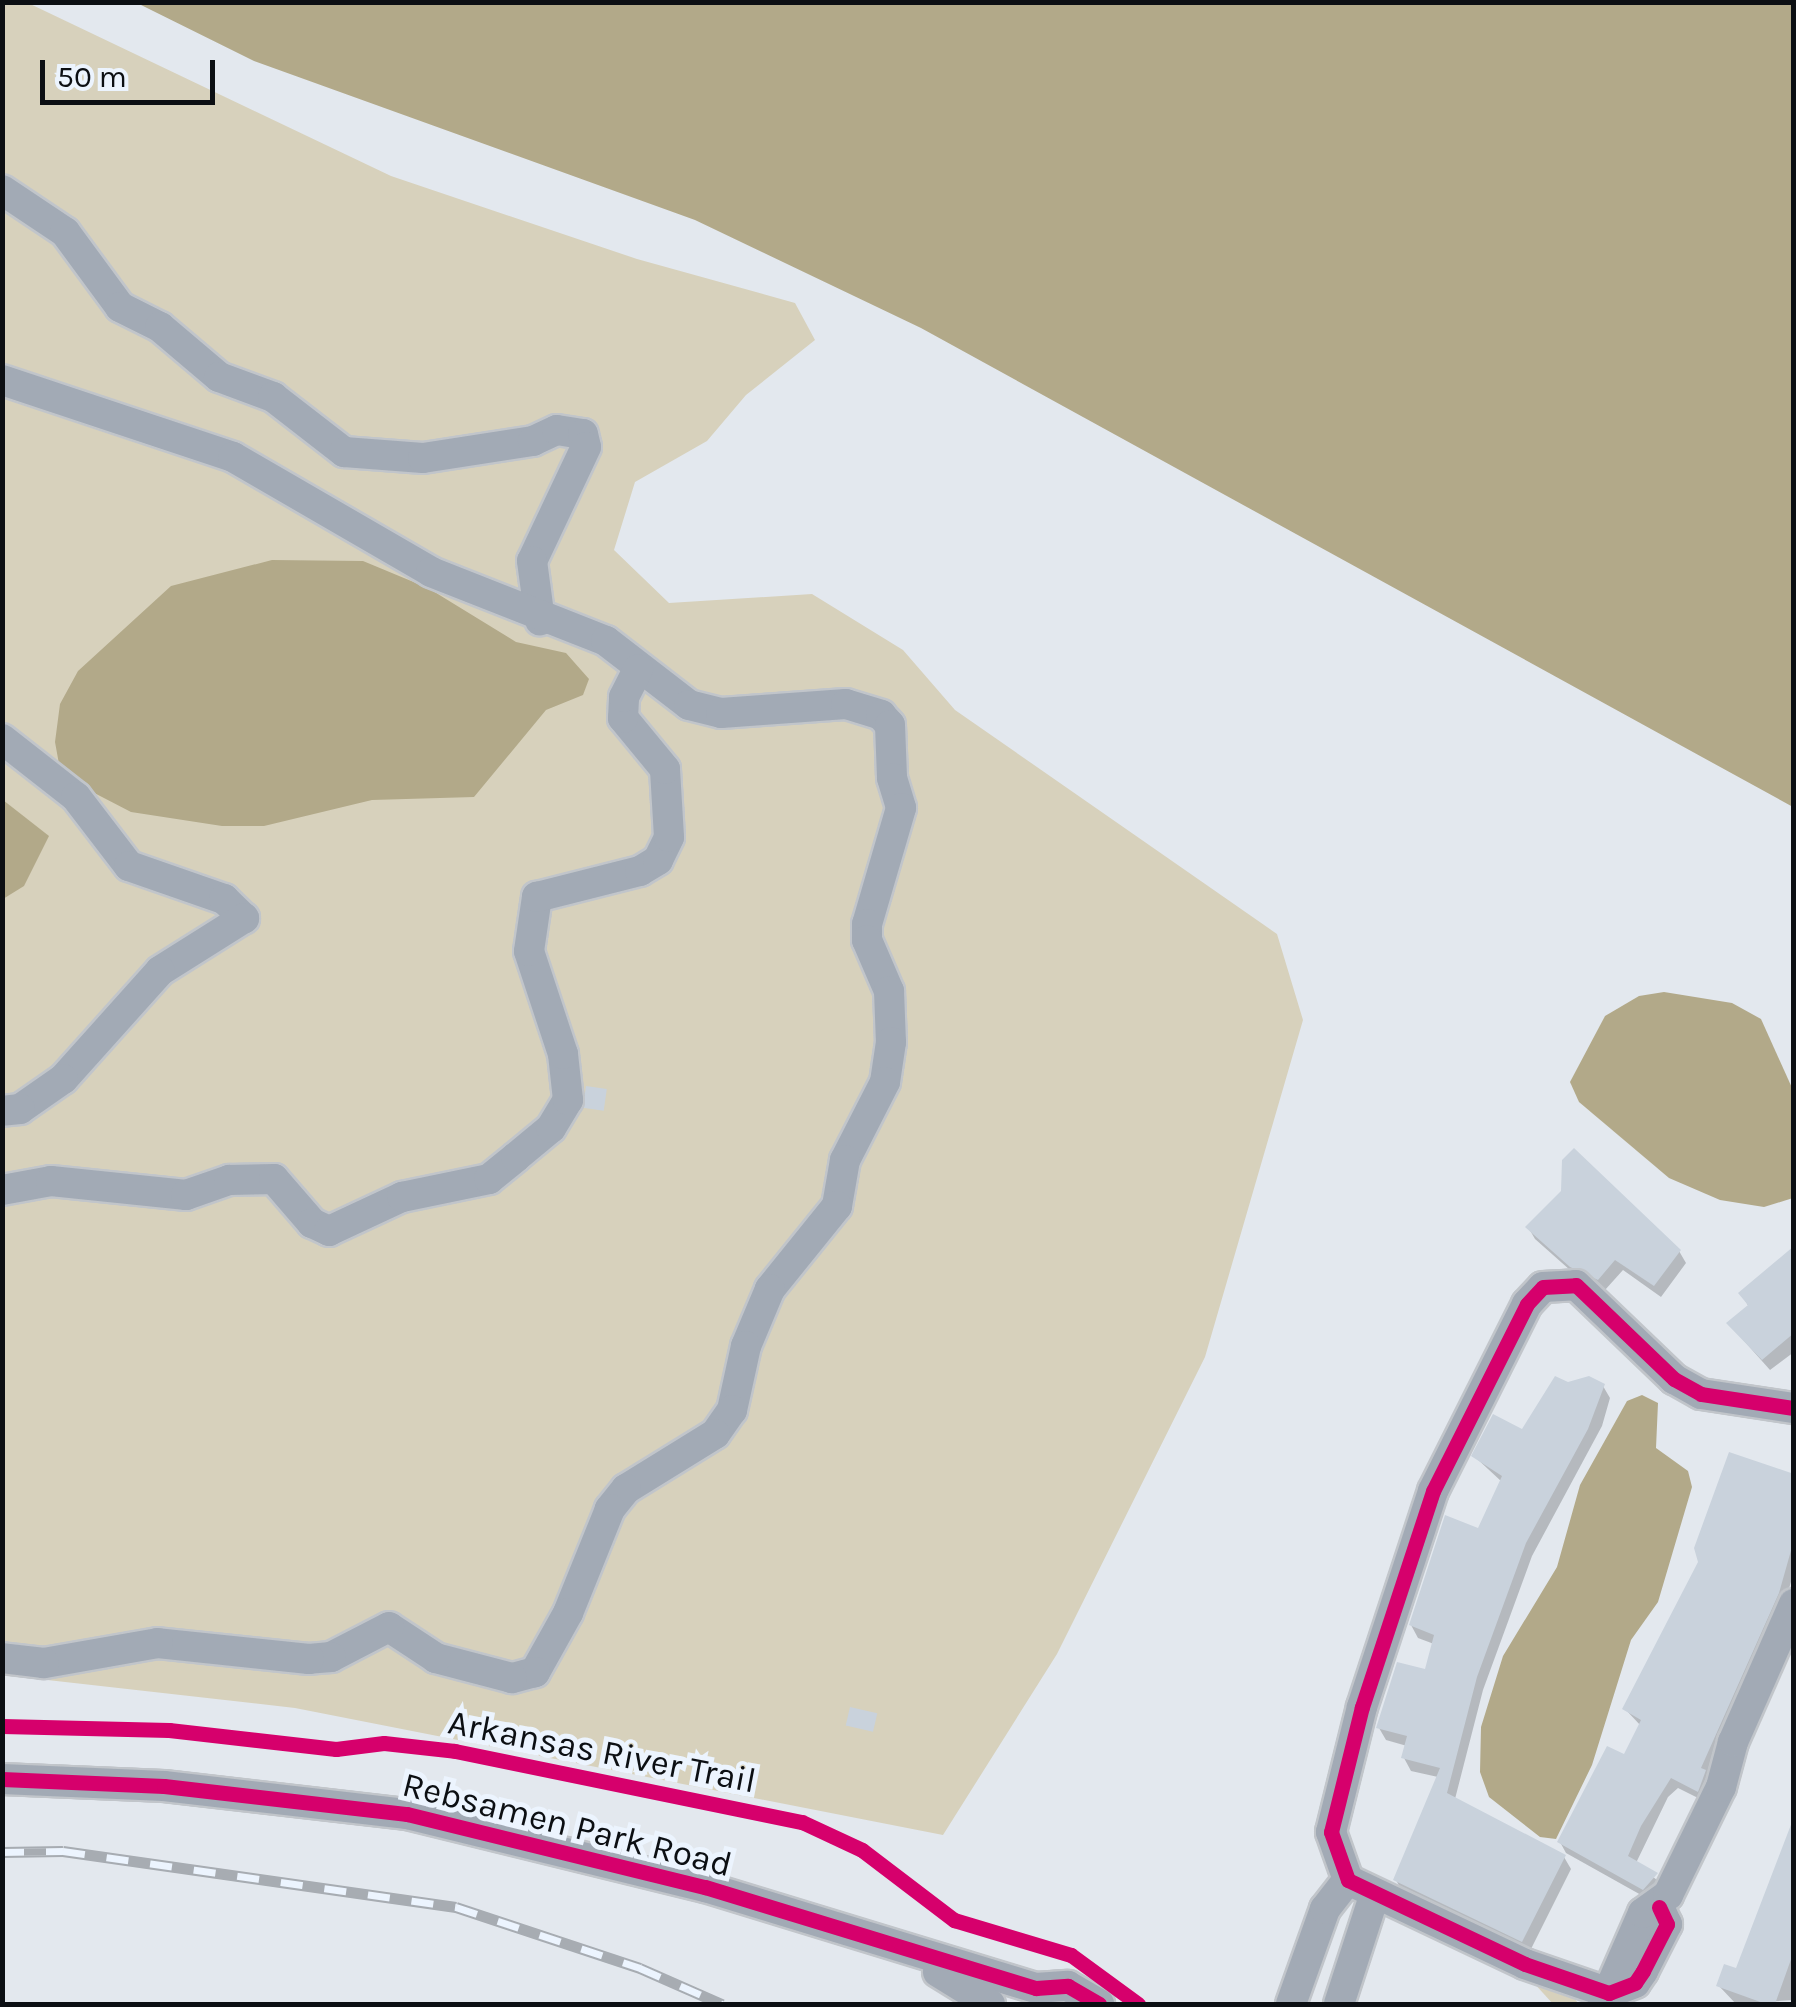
<!DOCTYPE html>
<style>
body{margin:0}
#map{position:relative;width:1796px;height:2007px;overflow:hidden;background:#e3e8ee;font-family:Karla,sans-serif}
div>[style]{position:absolute}
.green>*{inset:0;background:#d7d1bc}
.water>*{inset:0;background:#b2a989}
.shadow>*{inset:0;background:#0003}
.building>*{inset:0;background:#c9d2dc;transform-origin:0 0}
.roads{filter:drop-shadow(2px 0 #c1c5ca) drop-shadow(-2px 0 #c1c5ca) drop-shadow(0 2px #c1c5ca) drop-shadow(0 -2px #c1c5ca)}
.minor>*{height:30px;margin:-15px;padding:0 15px;transform-origin:15px;border-radius:15px;background:#a2aab5}
.rail>*{height:11px;margin-top:-5.5px;transform-origin:0;background:repeating-linear-gradient(90deg,#ecf4fe 0 22px,#a7acb2 0 44px);box-sizing:border-box;border-block:2px solid #a7acb2}
.cycleway>*{height:15px;margin:-7.5px;padding:0 7.5px;transform-origin:7.5px;border-radius:7.5px;background:#d6006c}
span{translate:-50% -50%;white-space:nowrap;text-align:center;line-height:1.15;-webkit-text-stroke:10px #ecf4fe;paint-order:stroke}
.street-label{font-size:35px;color:#0c0f13}
.frame{position:absolute;inset:0;border:5px solid #0c0f13;pointer-events:none}
.scale{position:absolute;left:40px;top:60px;width:175px;height:45px;box-sizing:border-box;border:5px solid #0c0f13;border-top:0;padding-left:12px;font-size:30px;line-height:35px;white-space:nowrap;color:#0c0f13;-webkit-text-stroke:8px #ecf4fe;paint-order:stroke}
</style>
<div id="map">
<div class="green">
<i style="clip-path:polygon(26px 2px,391px 176px,637px 259px,795px 303px,815px 340px,746px 395px,707px 441px,635px 482px,614px 550px,669px 603px,812px 594px,903px 650px,955px 710px,1277px 934px,1303px 1020px,1205px 1357px,1057px 1654px,943px 1835px,295px 1708px,3px 1675px,2px 3px)"></i>
<i style="clip-path:polygon(1533px 1982px,1568px 1991px,1579px 2004px,1553px 2004px)"></i>
</div>
<div class="water">
<i style="clip-path:polygon(137px 3px,1793px 3px,1793px 807px,921px 328px,695px 220px,254px 61px)"></i>
<i style="clip-path:polygon(272px 560px,363px 561px,428px 588px,516px 642px,566px 653px,589px 679px,583px 695px,546px 710px,474px 797px,372px 800px,264px 826px,222px 826px,131px 812px,75px 783px,59px 764px,55px 742px,60px 704px,78px 671px,171px 586px)"></i>
<i style="clip-path:polygon(3px 800px,49px 836px,24px 886px,3px 899px)"></i>
<i style="clip-path:polygon(1664px 992px,1732px 1003px,1761px 1019px,1793px 1090px,1793px 1198px,1764px 1207px,1720px 1200px,1669px 1178px,1579px 1102px,1570px 1082px,1605px 1016px,1639px 996px)"></i>
<i style="clip-path:polygon(1642px 1395px,1658px 1403px,1656px 1448px,1688px 1471px,1692px 1487px,1658px 1602px,1631px 1640px,1592px 1765px,1556px 1839px,1540px 1837px,1489px 1797px,1480px 1772px,1481px 1727px,1503px 1656px,1557px 1567px,1580px 1485px,1627px 1401px)"></i>
</div>
<div class="shadow">
<i style="clip-path:polygon(1564px 1192px,1679px 1251px,1686px 1263px,1661px 1297px,1623px 1270px,1605px 1290px,1579px 1278px,1535px 1239px,1528px 1227px)"></i>
<i style="clip-path:polygon(1794px 1254px,1794px 1352px,1770px 1370px,1729px 1324px,1749px 1307px,1741px 1294px)"></i>
<i style="clip-path:polygon(1568px 1385px,1603px 1386px,1610px 1398px,1602px 1426px,1532px 1556px,1483px 1690px,1455px 1799px,1564px 1857px,1571px 1869px,1529px 1953px,1403px 1893px,1396px 1880px,1438px 1777px,1411px 1771px,1404px 1758px,1407px 1746px,1386px 1740px,1379px 1728px,1426px 1672px,1434px 1644px,1418px 1638px,1411px 1625px,1479px 1532px,1502px 1482px,1474px 1456px,1523px 1432px)"></i>
<i style="clip-path:polygon(1794px 1475px,1794px 1572px,1784px 1605px,1706px 1780px,1704px 1801px,1678px 1788px,1668px 1797px,1636px 1863px,1663px 1885px,1650px 1900px,1566px 1853px,1560px 1842px,1625px 1758px,1641px 1726px,1625px 1709px)"></i>
<i style="clip-path:polygon(1794px 1824px,1794px 2000px,1736px 2004px,1719px 1986px,1738px 1971px)"></i>
</div>
<div class="building">
<i style="left:586px;top:1086px;width:21px;height:22px;rotate:8deg"></i>
<i style="clip-path:polygon(1574px 1148px,1681px 1250px,1654px 1286px,1615px 1260px,1598px 1280px,1570px 1267px,1525px 1227px,1561px 1191px,1562px 1160px)"></i>
<i style="clip-path:polygon(1794px 1246px,1794px 1333px,1762px 1360px,1726px 1323px,1748px 1305px,1738px 1293px)"></i>
<i style="clip-path:polygon(1555px 1376px,1568px 1382px,1589px 1376px,1605px 1384px,1588px 1429px,1526px 1543px,1477px 1677px,1447px 1793px,1566px 1855px,1522px 1942px,1393px 1880px,1440px 1768px,1401px 1758px,1407px 1736px,1376px 1728px,1397px 1662px,1425px 1669px,1434px 1635px,1409px 1625px,1445px 1515px,1478px 1528px,1502px 1476px,1471px 1456px,1493px 1414px,1522px 1429px)"></i>
<i style="clip-path:polygon(1729px 1452px,1794px 1474px,1794px 1540px,1779px 1593px,1701px 1768px,1706px 1770px,1698px 1792px,1671px 1778px,1641px 1826px,1628px 1856px,1658px 1873px,1643px 1890px,1557px 1842px,1607px 1746px,1624px 1754px,1641px 1720px,1622px 1709px,1698px 1562px,1694px 1548px)"></i>
<i style="left:850px;top:1707px;width:28px;height:19px;rotate:13deg"></i>
<i style="clip-path:polygon(1792px 1822px,1794px 1951px,1775px 2004px,1766px 2004px,1716px 1986px,1724px 1964px,1736px 1968px)"></i>
</div>
<div class="roads">
<div class="minor">
<i style="left:2px;top:190px;width:76px;rotate:33.7deg"></i>
<i style="left:65px;top:232px;width:93px;rotate:53.7deg"></i>
<i style="left:120px;top:307px;width:45px;rotate:26.6deg"></i>
<i style="left:160px;top:327px;width:77px;rotate:40.3deg"></i>
<i style="left:219px;top:377px;width:58px;rotate:20.3deg"></i>
<i style="left:273px;top:397px;width:90px;rotate:37.8deg"></i>
<i style="left:344px;top:452px;width:79px;rotate:4.3deg"></i>
<i style="left:423px;top:458px;width:111px;rotate:-8.8deg"></i>
<i style="left:533px;top:441px;width:26px;rotate:-25deg"></i>
<i style="left:557px;top:430px;width:26px;rotate:9deg"></i>
<i style="left:583px;top:434px;width:13px;rotate:77deg"></i>
<i style="left:586px;top:447px;width:126px;rotate:115.3deg"></i>
<i style="left:532px;top:561px;width:60px;rotate:82.3deg"></i>
<i style="left:2px;top:380px;width:243px;rotate:18.4deg"></i>
<i style="left:233px;top:457px;width:229px;rotate:30.1deg"></i>
<i style="left:431px;top:572px;width:188px;rotate:21.5deg"></i>
<i style="left:606px;top:641px;width:105px;rotate:37.6deg"></i>
<i style="left:689px;top:705px;width:33px;rotate:14deg"></i>
<i style="left:721px;top:713px;width:125px;rotate:-4.1deg"></i>
<i style="left:846px;top:704px;width:37px;rotate:17deg"></i>
<i style="left:881px;top:715px;width:13px;rotate:48deg"></i>
<i style="left:890px;top:725px;width:53px;rotate:87.8deg"></i>
<i style="left:892px;top:778px;width:31px;rotate:73deg"></i>
<i style="left:901px;top:808px;width:121px;rotate:106.3deg"></i>
<i style="left:867px;top:924px;width:16px;rotate:90deg"></i>
<i style="left:867px;top:940px;width:56px;rotate:66.7deg"></i>
<i style="left:889px;top:991px;width:51px;rotate:87.8deg"></i>
<i style="left:891px;top:1042px;width:40px;rotate:98.5deg"></i>
<i style="left:885px;top:1082px;width:88px;rotate:117.1deg"></i>
<i style="left:845px;top:1160px;width:47px;rotate:99.9deg"></i>
<i style="left:837px;top:1206px;width:107px;rotate:128.9deg"></i>
<i style="left:770px;top:1289px;width:62px;rotate:112.8deg"></i>
<i style="left:746px;top:1346px;width:66px;rotate:102.3deg"></i>
<i style="left:732px;top:1410px;width:29px;rotate:125deg"></i>
<i style="left:715px;top:1434px;width:105px;rotate:148.3deg"></i>
<i style="left:626px;top:1489px;width:26px;rotate:129deg"></i>
<i style="left:610px;top:1509px;width:112px;rotate:112deg"></i>
<i style="left:568px;top:1613px;width:68px;rotate:119.2deg"></i>
<i style="left:535px;top:1672px;width:24px;rotate:165deg"></i>
<i style="left:512px;top:1678px;width:79px;rotate:-165.3deg"></i>
<i style="left:436px;top:1658px;width:56px;rotate:-146.6deg"></i>
<i style="left:389px;top:1627px;width:65px;rotate:152.7deg"></i>
<i style="left:331px;top:1657px;width:22px;rotate:175deg"></i>
<i style="left:309px;top:1659px;width:152px;rotate:-174deg"></i>
<i style="left:158px;top:1643px;width:116px;rotate:170deg"></i>
<i style="left:44px;top:1663px;width:42px;rotate:-173.2deg"></i>
<i style="left:2px;top:739px;width:94px;rotate:38.1deg"></i>
<i style="left:76px;top:797px;width:87px;rotate:52.5deg"></i>
<i style="left:129px;top:866px;width:101px;rotate:19.2deg"></i>
<i style="left:224px;top:899px;width:28px;rotate:44deg"></i>
<i style="left:244px;top:918px;width:99px;rotate:147.8deg"></i>
<i style="left:160px;top:971px;width:145px;rotate:131.9deg"></i>
<i style="left:63px;top:1079px;width:52px;rotate:145.1deg"></i>
<i style="left:20px;top:1109px;width:18px;rotate:174deg"></i>
<i style="left:2px;top:1190px;width:50px;rotate:-10.4deg"></i>
<i style="left:51px;top:1181px;width:136px;rotate:5.9deg"></i>
<i style="left:186px;top:1195px;width:46px;rotate:-19.2deg"></i>
<i style="left:229px;top:1180px;width:45px;rotate:-1.3deg"></i>
<i style="left:274px;top:1179px;width:58px;rotate:49.2deg"></i>
<i style="left:312px;top:1223px;width:19px;rotate:25deg"></i>
<i style="left:329px;top:1231px;width:81px;rotate:-25deg"></i>
<i style="left:402px;top:1197px;width:89px;rotate:-11.7deg"></i>
<i style="left:489px;top:1179px;width:35px;rotate:-39deg"></i>
<i style="left:516px;top:1157px;width:45px;rotate:-39.6deg"></i>
<i style="left:551px;top:1128px;width:33px;rotate:-59deg"></i>
<i style="left:568px;top:1100px;width:46px;rotate:-96.2deg"></i>
<i style="left:563px;top:1054px;width:108px;rotate:-108.3deg"></i>
<i style="left:529px;top:951px;width:55px;rotate:-81.6deg"></i>
<i style="left:537px;top:897px;width:106px;rotate:-14.2deg"></i>
<i style="left:640px;top:871px;width:21px;rotate:-31deg"></i>
<i style="left:658px;top:860px;width:25px;rotate:-64deg"></i>
<i style="left:669px;top:837px;width:68px;rotate:-93.4deg"></i>
<i style="left:665px;top:769px;width:66px;rotate:-129.5deg"></i>
<i style="left:623px;top:718px;width:21px;rotate:-87deg"></i>
<i style="left:624px;top:697px;width:31px;rotate:-63deg"></i>
<i style="left:2px;top:1779px;width:162px;rotate:2.5deg"></i>
<i style="left:164px;top:1786px;width:245px;rotate:6.6deg"></i>
<i style="left:407px;top:1814px;width:307px;rotate:13.8deg"></i>
<i style="left:705px;top:1887px;width:346px;rotate:17deg"></i>
<i style="left:1036px;top:1988px;width:32px;rotate:-4deg"></i>
<i style="left:1068px;top:1986px;width:36px;rotate:30deg"></i>
<i style="left:1659px;top:1907px;width:19px;rotate:65deg"></i>
<i style="left:1667px;top:1924px;width:53px;rotate:117.1deg"></i>
<i style="left:1643px;top:1971px;width:14px;rotate:124deg"></i>
<i style="left:1635px;top:1983px;width:28px;rotate:159deg"></i>
<i style="left:1609px;top:1993px;width:89px;rotate:-161deg"></i>
<i style="left:1525px;top:1964px;width:196px;rotate:-154.6deg"></i>
<i style="left:1348px;top:1880px;width:51px;rotate:-109.5deg"></i>
<i style="left:1331px;top:1832px;width:129px;rotate:-76.1deg"></i>
<i style="left:1362px;top:1707px;width:227px;rotate:-71.8deg"></i>
<i style="left:1433px;top:1491px;width:209px;rotate:-63.3deg"></i>
<i style="left:1527px;top:1304px;width:23px;rotate:-47deg"></i>
<i style="left:1543px;top:1287px;width:33px;rotate:-3deg"></i>
<i style="left:1576px;top:1285px;width:136px;rotate:43.8deg"></i>
<i style="left:1674px;top:1379px;width:31px;rotate:29deg"></i>
<i style="left:1701px;top:1394px;width:94px;rotate:8.6deg"></i>
<i style="left:938px;top:1972px;width:61px;rotate:31.6deg"></i>
<i style="left:1291px;top:2004px;width:101px;rotate:-70.3deg"></i>
<i style="left:1325px;top:1909px;width:37px;rotate:-52deg"></i>
<i style="left:1339px;top:2004px;width:114px;rotate:-72deg"></i>
<i style="left:1603px;top:2004px;width:99px;rotate:-66.3deg"></i>
<i style="left:1643px;top:1913px;width:31px;rotate:-36deg"></i>
<i style="left:1668px;top:1895px;width:120px;rotate:-63.9deg"></i>
<i style="left:1721px;top:1787px;width:47px;rotate:-75.1deg"></i>
<i style="left:1733px;top:1742px;width:151px;rotate:-66.2deg"></i>
</div>
</div>
<div class="rail">
<i style="left:2px;top:1852px;width:61px;rotate:-0.9deg"></i>
<i style="left:63px;top:1851px;width:397px;rotate:8.1deg"></i>
<i style="left:456px;top:1907px;width:194px;rotate:18.3deg"></i>
<i style="left:640px;top:1968px;width:90px;rotate:23.7deg"></i>
</div>
<div class="cycleway">
<i style="left:2px;top:1726px;width:167px;rotate:1.4deg"></i>
<i style="left:169px;top:1730px;width:168px;rotate:6.5deg"></i>
<i style="left:336px;top:1749px;width:48px;rotate:-7.1deg"></i>
<i style="left:384px;top:1743px;width:71px;rotate:6.4deg"></i>
<i style="left:455px;top:1751px;width:354px;rotate:11.6deg"></i>
<i style="left:802px;top:1822px;width:66px;rotate:25deg"></i>
<i style="left:862px;top:1850px;width:116px;rotate:37.3deg"></i>
<i style="left:954px;top:1920px;width:122px;rotate:16.7deg"></i>
<i style="left:1071px;top:1955px;width:83px;rotate:36.2deg"></i>
<i style="left:2px;top:1779px;width:162px;rotate:2.5deg"></i>
<i style="left:164px;top:1786px;width:245px;rotate:6.6deg"></i>
<i style="left:407px;top:1814px;width:307px;rotate:13.8deg"></i>
<i style="left:705px;top:1887px;width:346px;rotate:17deg"></i>
<i style="left:1036px;top:1988px;width:32px;rotate:-4deg"></i>
<i style="left:1068px;top:1986px;width:36px;rotate:30deg"></i>
<i style="left:1659px;top:1907px;width:19px;rotate:65deg"></i>
<i style="left:1667px;top:1924px;width:53px;rotate:117.1deg"></i>
<i style="left:1643px;top:1971px;width:14px;rotate:124deg"></i>
<i style="left:1635px;top:1983px;width:28px;rotate:159deg"></i>
<i style="left:1609px;top:1993px;width:89px;rotate:-161deg"></i>
<i style="left:1525px;top:1964px;width:196px;rotate:-154.6deg"></i>
<i style="left:1348px;top:1880px;width:51px;rotate:-109.5deg"></i>
<i style="left:1331px;top:1832px;width:129px;rotate:-76.1deg"></i>
<i style="left:1362px;top:1707px;width:227px;rotate:-71.8deg"></i>
<i style="left:1433px;top:1491px;width:209px;rotate:-63.3deg"></i>
<i style="left:1527px;top:1304px;width:23px;rotate:-47deg"></i>
<i style="left:1543px;top:1287px;width:33px;rotate:-3deg"></i>
<i style="left:1576px;top:1285px;width:136px;rotate:43.8deg"></i>
<i style="left:1674px;top:1379px;width:31px;rotate:29deg"></i>
<i style="left:1701px;top:1394px;width:94px;rotate:8.6deg"></i>
</div>
<div class="street-label">
<span style="left:602px;top:1752px;rotate:11deg">Arkansas River Trail</span>
<span style="left:567px;top:1825px;rotate:14deg">Rebsamen Park Road</span>
</div>
<div class="frame"></div>
<div class="scale">50 m</div>
</div>
